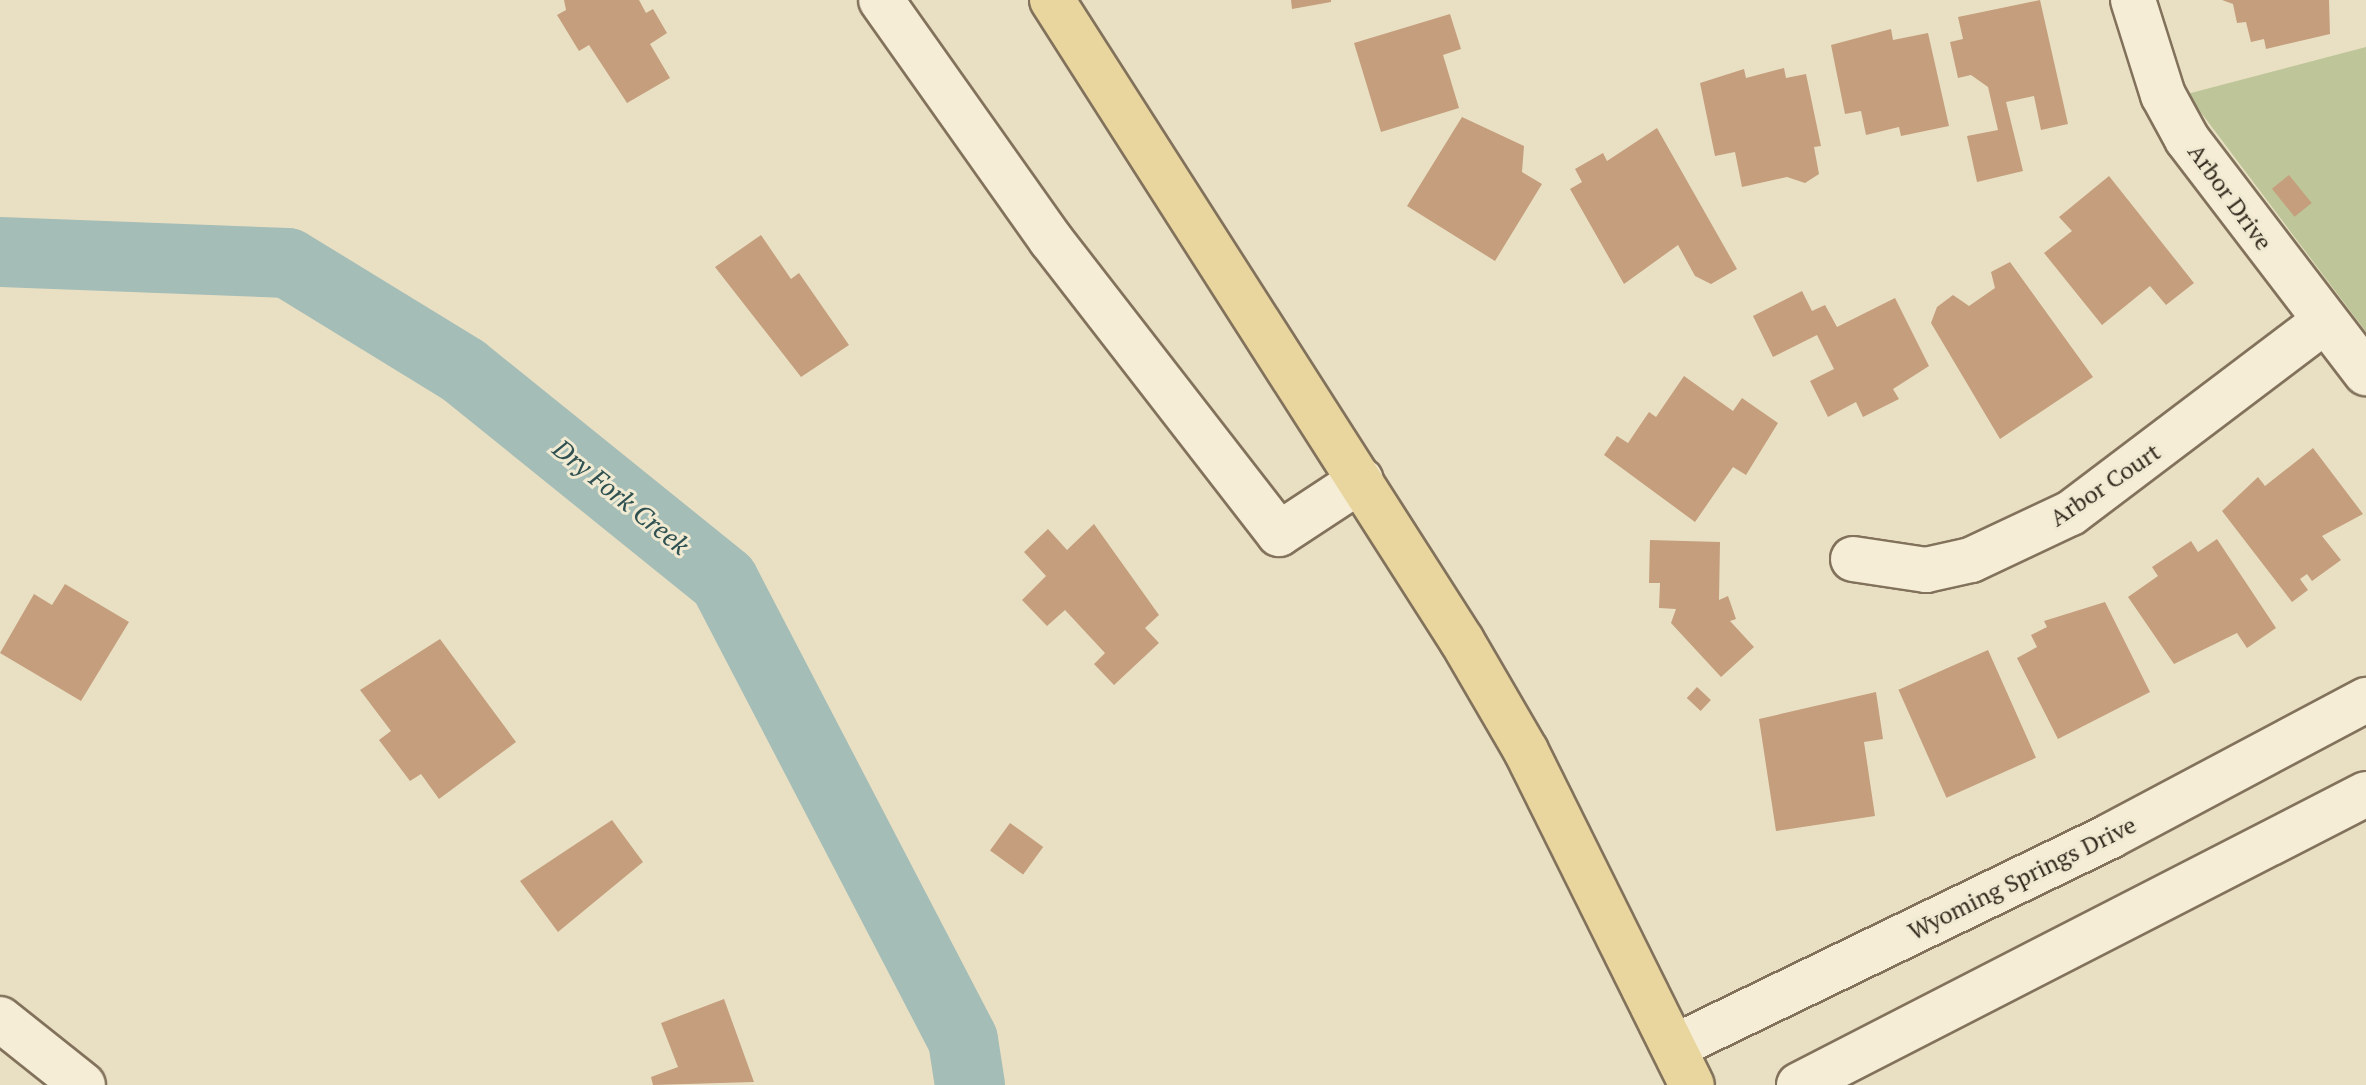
<!DOCTYPE html>
<style>
body{margin:0}
#map{position:relative;width:2366px;height:1085px;overflow:hidden;background:#e9e0c3;font-family:"PT Serif",serif}
div>[style]{position:absolute}
.green>*{inset:0;background:#bec699}
.river>*{height:70px;margin:-35px;padding:0 35px;transform-origin:35px;border-radius:35px;background:#a5bdb7}
.building>*{inset:0;background:#c49e7d;transform-origin:0 0}
.roads{filter:drop-shadow(2px 0 #82725c) drop-shadow(-2px 0 #82725c) drop-shadow(0 2px #82725c) drop-shadow(0 -2px #82725c)}
.minor>*{height:44px;margin:-22px;padding:0 22px;transform-origin:22px;border-radius:22px;background:#f5edd6}
.major>*{height:44px;margin:-22px;padding:0 22px;transform-origin:22px;border-radius:22px;background:#e9d69f}
span{translate:-50% -50%;white-space:nowrap;text-align:center;line-height:1.15;-webkit-text-stroke:6px #f1ead2;paint-order:stroke}
.street-label{font-size:24px;color:#332a1e}
.water-label{font-size:26px;color:#2f5151;font-style:italic}
</style>
<div id="map">
<div class="green">
<i style="clip-path:polygon(2366px 47px,2366px 332px,2187px 94px)"></i>
</div>
<div class="river">
<i style="left:0;top:252px;width:288px;rotate:2.2deg"></i>
<i style="left:288px;top:263px;width:206px;rotate:31.5deg"></i>
<i style="left:464px;top:371px;width:334px;rotate:38.9deg"></i>
<i style="left:724px;top:581px;width:517px;rotate:62.49deg"></i>
<i style="left:963px;top:1040px;width:46px;rotate:81.2deg"></i>
</div>
<div class="building">
<i style="clip-path:polygon(564px 0,639px 0,646px 13px,653px 9px,667px 33px,650px 44px,670px 78px,627px 103px,589px 45px,579px 51px,557px 15px,566px 10px)"></i>
<i style="clip-path:polygon(1291px 0,1331px 0,1331px 2px,1292px 9px)"></i>
<i style="clip-path:polygon(2040px 0,2068px 124px,2041px 130px,2034px 96px,2006px 102px,2023px 171px,1977px 182px,1967px 136px,1998px 130px,1988px 87px,1971px 75px,1958px 78px,1950px 42px,1963px 39px,1958px 17px)"></i>
<i style="clip-path:polygon(2222px 0,2329px 0,2330px 34px,2266px 49px,2264px 39px,2251px 42px,2246px 22px,2237px 23px,2233px 4px)"></i>
<i style="clip-path:polygon(1450px 14px,1461px 49px,1443px 55px,1459px 108px,1381px 132px,1354px 43px)"></i>
<i style="clip-path:polygon(1891px 29px,1893px 40px,1928px 33px,1949px 126px,1901px 136px,1899px 127px,1866px 135px,1861px 111px,1845px 114px,1831px 45px)"></i>
<i style="clip-path:polygon(1784px 68px,1786px 78px,1806px 74px,1821px 146px,1814px 147px,1819px 174px,1805px 183px,1787px 177px,1742px 187px,1735px 152px,1715px 156px,1700px 83px,1744px 69px,1746px 78px)"></i>
<i style="clip-path:polygon(1462px 117px,1524px 146px,1522px 172px,1542px 184px,1495px 261px,1407px 206px)"></i>
<i style="clip-path:polygon(1657px 128px,1737px 269px,1711px 284px,1695px 276px,1678px 245px,1624px 284px,1570px 189px,1582px 182px,1575px 169px,1603px 153px,1607px 161px)"></i>
<i style="left:2289px;top:175px;width:36px;height:22px;rotate:51deg"></i>
<i style="clip-path:polygon(2109px 176px,2194px 283px,2166px 305px,2150px 286px,2102px 325px,2044px 253px,2072px 231px,2059px 217px)"></i>
<i style="clip-path:polygon(761px 235px,791px 279px,799px 273px,849px 345px,801px 377px,715px 267px)"></i>
<i style="clip-path:polygon(2010px 262px,2093px 377px,2000px 439px,1931px 323px,1937px 307px,1953px 295px,1969px 306px,1995px 288px,1991px 272px)"></i>
<i style="clip-path:polygon(1802px 291px,1812px 311px,1825px 305px,1837px 327px,1895px 298px,1929px 366px,1893px 389px,1899px 399px,1863px 417px,1856px 402px,1828px 417px,1810px 381px,1834px 369px,1817px 335px,1773px 357px,1753px 316px)"></i>
<i style="clip-path:polygon(1684px 376px,1733px 411px,1742px 398px,1778px 423px,1746px 475px,1733px 467px,1695px 522px,1604px 455px,1617px 436px,1628px 443px,1649px 412px,1656px 417px)"></i>
<i style="clip-path:polygon(2313px 448px,2363px 514px,2322px 536px,2341px 560px,2312px 581px,2307px 574px,2300px 579px,2308px 590px,2292px 602px,2222px 511px,2258px 477px,2265px 486px)"></i>
<i style="clip-path:polygon(1094px 524px,1159px 615px,1145px 628px,1159px 643px,1114px 685px,1094px 664px,1105px 653px,1065px 610px,1047px 626px,1022px 600px,1046px 576px,1024px 552px,1048px 529px,1067px 550px)"></i>
<i style="clip-path:polygon(2217px 539px,2276px 628px,2247px 648px,2237px 633px,2174px 664px,2128px 597px,2158px 576px,2152px 567px,2191px 541px,2198px 552px)"></i>
<i style="clip-path:polygon(1650px 540px,1720px 542px,1719px 600px,1728px 596px,1736px 619px,1730px 621px,1754px 647px,1721px 677px,1671px 623px,1676px 609px,1659px 608px,1660px 583px,1649px 583px)"></i>
<i style="clip-path:polygon(65px 584px,129px 622px,81px 701px,0 653px,34px 594px,52px 605px)"></i>
<i style="clip-path:polygon(2105px 602px,2150px 692px,2058px 739px,2017px 658px,2037px 647px,2031px 635px,2047px 627px,2044px 621px)"></i>
<i style="clip-path:polygon(440px 639px,516px 742px,439px 799px,421px 774px,410px 781px,379px 740px,391px 731px,360px 690px)"></i>
<i style="left:1988px;top:650px;width:118px;height:98px;rotate:66deg"></i>
<i style="left:1697px;top:687px;width:19px;height:15px;rotate:43deg"></i>
<i style="clip-path:polygon(1876px 692px,1883px 739px,1864px 742px,1875px 816px,1776px 831px,1759px 719px)"></i>
<i style="clip-path:polygon(612px 820px,643px 862px,558px 932px,520px 881px)"></i>
<i style="left:1010px;top:823px;width:41px;height:34px;rotate:36deg"></i>
<i style="clip-path:polygon(724px 999px,754px 1082px,653px 1085px,651px 1077px,678px 1067px,661px 1023px)"></i>
</div>
<div class="roads">
<div class="minor">
<i style="left:881px;top:0;width:294px;rotate:54.7deg"></i>
<i style="left:1051px;top:240px;width:372px;rotate:52.2deg"></i>
<i style="left:1279px;top:534px;width:98px;rotate:-33.4deg"></i>
<i style="left:2133px;top:0;width:100px;rotate:72.5deg"></i>
<i style="left:2163px;top:95px;width:50px;rotate:61.4deg"></i>
<i style="left:2187px;top:139px;width:295px;rotate:52.6deg"></i>
<i style="left:1853px;top:559px;width:74px;rotate:8.6deg"></i>
<i style="left:1926px;top:570px;width:46px;rotate:-12.5deg"></i>
<i style="left:1971px;top:560px;width:110px;rotate:-25.2deg"></i>
<i style="left:2071px;top:513px;width:318px;rotate:-37.1deg"></i>
<i style="left:0;top:1019px;width:106px;rotate:38.5deg"></i>
<i style="left:1674px;top:1047px;width:484px;rotate:-25.8deg"></i>
<i style="left:2110px;top:836px;width:290px;rotate:-28deg"></i>
<i style="left:1799px;top:1085px;width:637px;rotate:-27.17deg"></i>
</div>
<div class="major">
<i style="left:1052px;top:0;width:761px;rotate:57.4deg"></i>
<i style="left:1462px;top:641px;width:127px;rotate:59.8deg"></i>
<i style="left:1526px;top:751px;width:373px;rotate:63.6deg"></i>
</div>
</div>
<div class="street-label">
<span style="left:2230px;top:197px;rotate:54deg">Arbor Drive</span>
<span style="left:2105px;top:485px;rotate:-34deg">Arbor Court</span>
<span style="left:2022px;top:878px;rotate:-26deg">Wyoming Springs Drive</span>
</div>
<div class="water-label">
<span style="left:621px;top:497px;rotate:39deg">Dry Fork Creek</span>
</div>
</div>
